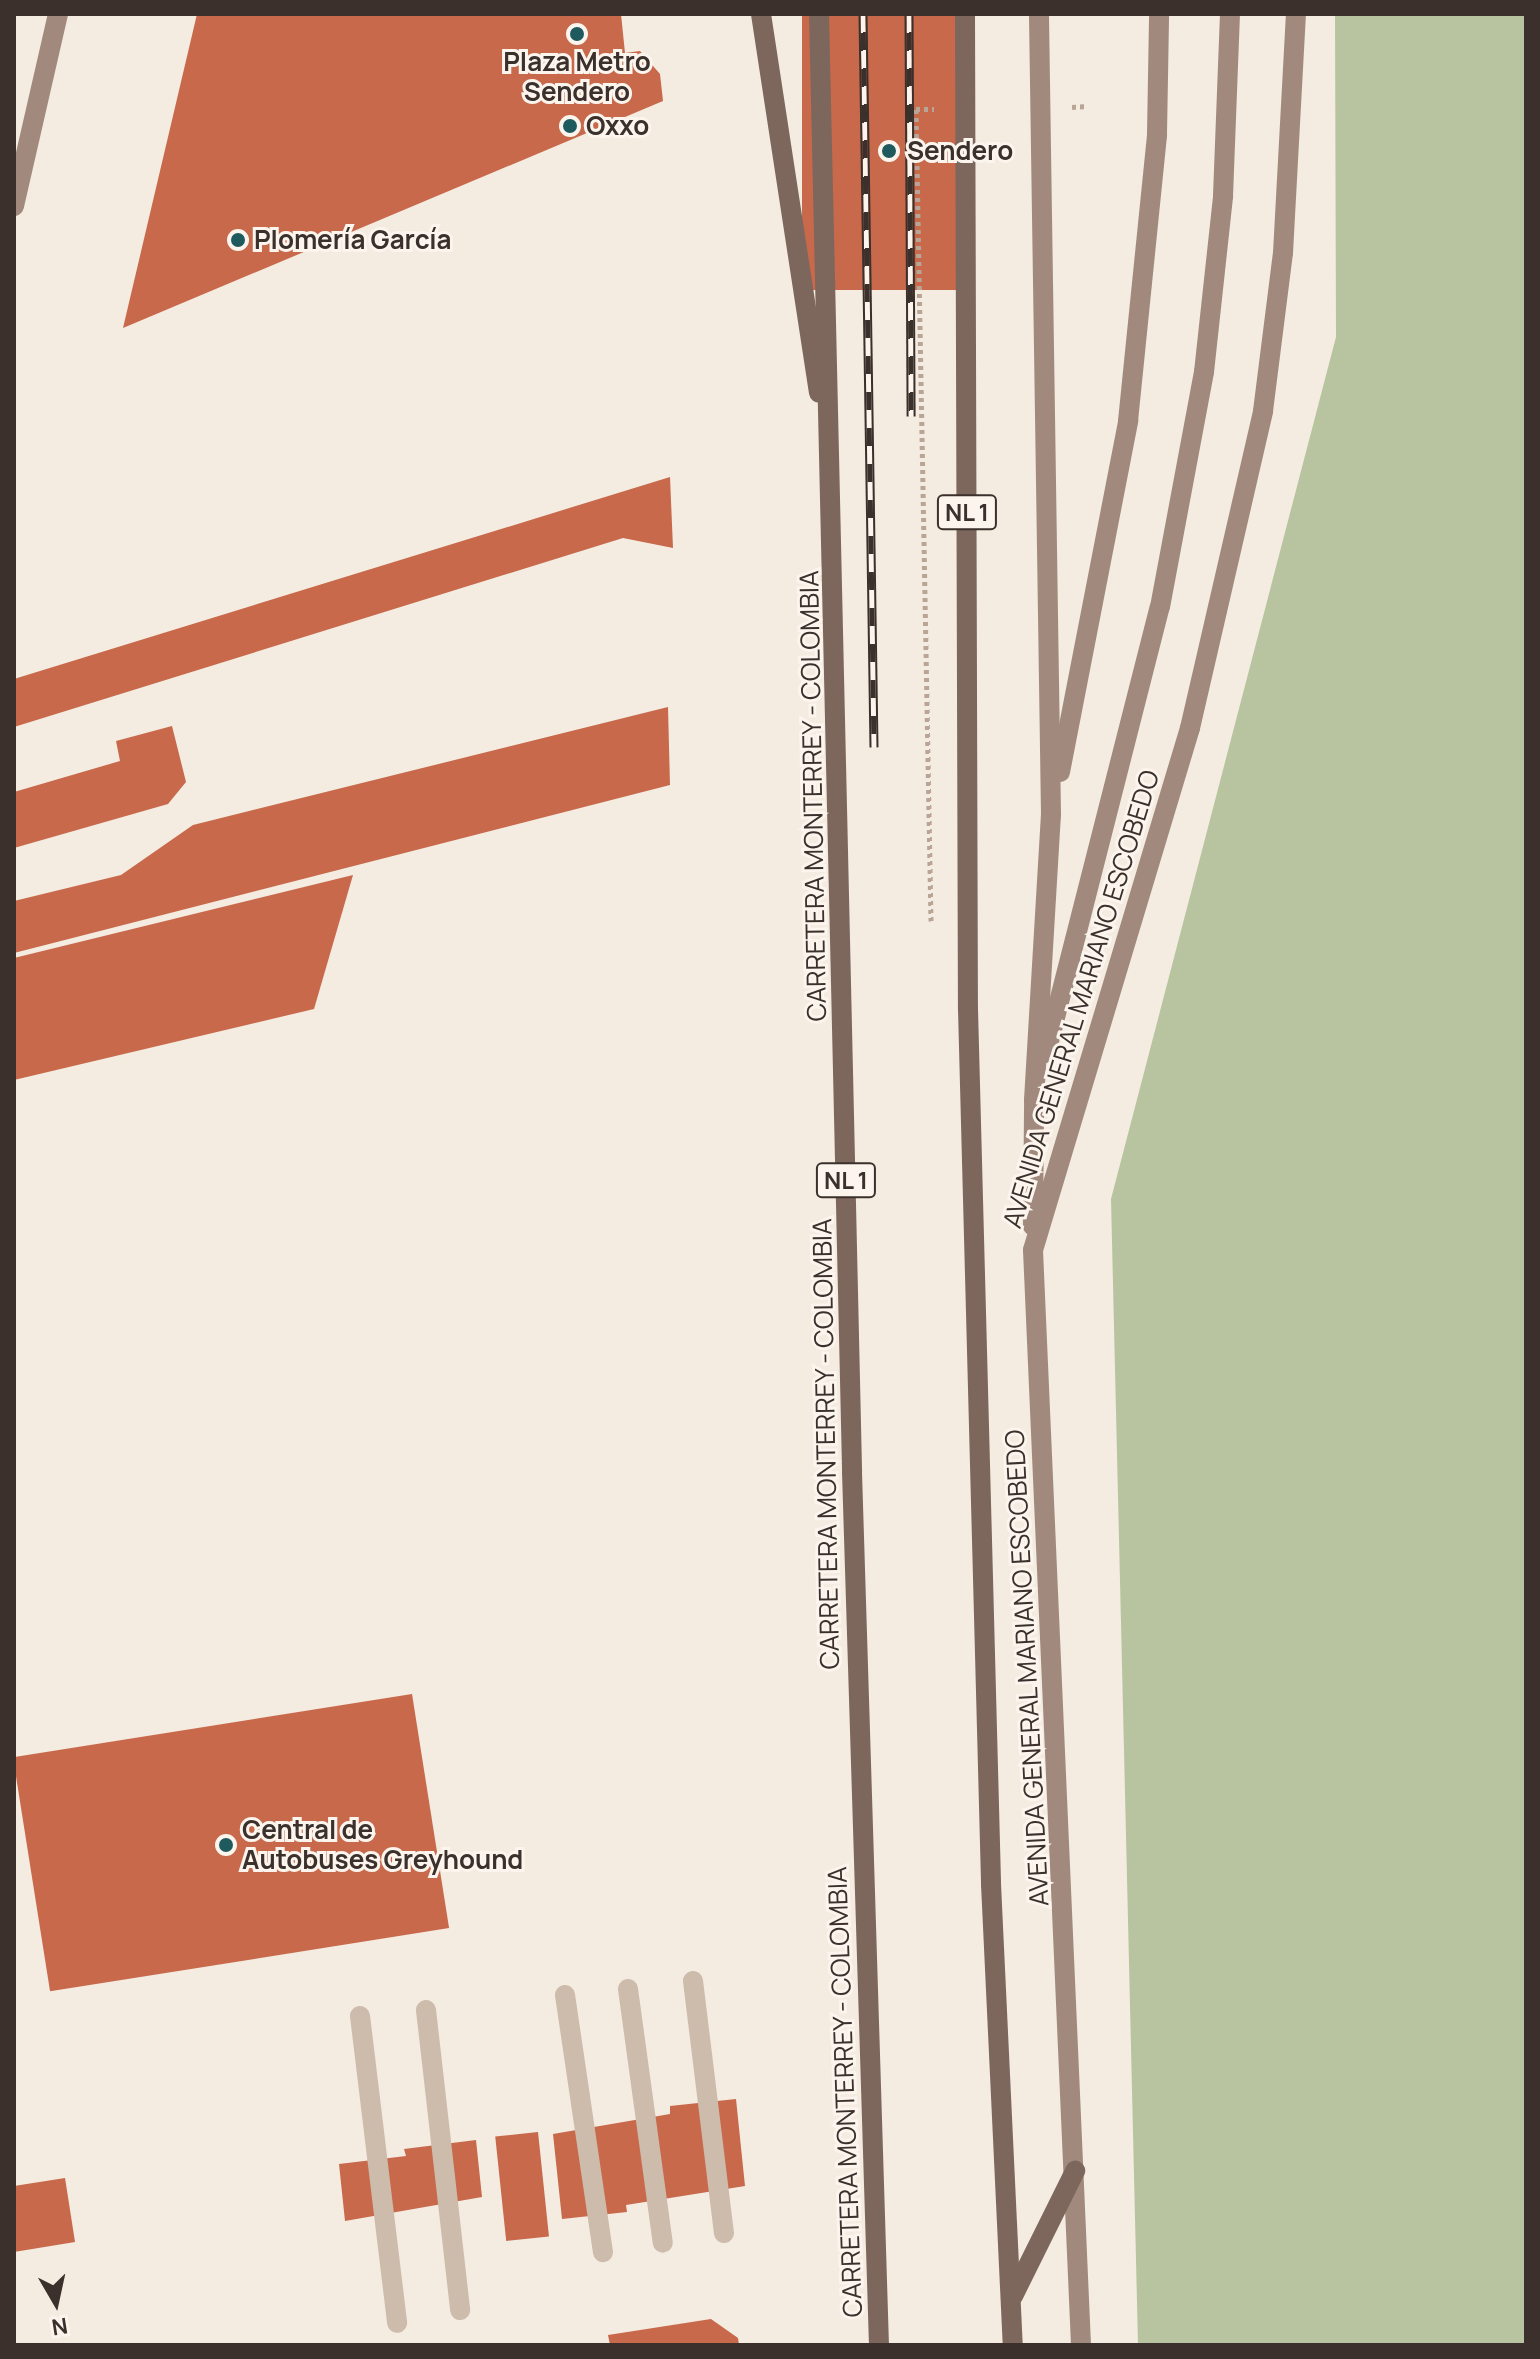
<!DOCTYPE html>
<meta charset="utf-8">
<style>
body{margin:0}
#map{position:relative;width:1540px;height:2359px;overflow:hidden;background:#f4ebe1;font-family:Manrope,sans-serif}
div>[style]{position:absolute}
.green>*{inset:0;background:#b8c4a0}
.building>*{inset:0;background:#c8694b;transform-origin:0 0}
.path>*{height:5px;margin-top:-2.5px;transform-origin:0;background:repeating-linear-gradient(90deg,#b9a596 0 4px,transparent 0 8px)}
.lane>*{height:20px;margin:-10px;padding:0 10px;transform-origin:10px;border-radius:10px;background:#cdbbac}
.secondary>*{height:20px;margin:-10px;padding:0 10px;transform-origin:10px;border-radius:10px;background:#a18a7d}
.primary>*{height:20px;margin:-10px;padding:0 10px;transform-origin:10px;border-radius:10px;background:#7d675c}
.rail>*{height:9px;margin-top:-4.5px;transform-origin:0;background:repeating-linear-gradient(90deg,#fbf5ee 0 18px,#3b302b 0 36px);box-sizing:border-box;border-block:2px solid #3b302b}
.dots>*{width:22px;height:22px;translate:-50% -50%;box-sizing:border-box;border:4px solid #fbf5ee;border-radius:50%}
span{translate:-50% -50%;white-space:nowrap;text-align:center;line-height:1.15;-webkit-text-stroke:6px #fbf5ee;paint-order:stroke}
.shield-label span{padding:2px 6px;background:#fbf5ee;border:2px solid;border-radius:6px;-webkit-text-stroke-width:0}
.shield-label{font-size:24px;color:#3b302b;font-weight:700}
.poi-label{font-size:26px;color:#3b302b;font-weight:700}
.left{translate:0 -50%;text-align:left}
.street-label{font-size:26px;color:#3b302b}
.frame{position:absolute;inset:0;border:16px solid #3b302b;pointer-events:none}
.north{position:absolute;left:16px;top:2263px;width:80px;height:80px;-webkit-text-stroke:6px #fbf5ee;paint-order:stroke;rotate:171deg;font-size:22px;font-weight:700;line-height:32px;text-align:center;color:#3b302b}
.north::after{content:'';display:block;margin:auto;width:28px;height:36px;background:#3b302b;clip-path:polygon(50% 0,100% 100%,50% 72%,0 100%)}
</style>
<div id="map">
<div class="green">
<i style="clip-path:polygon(1335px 14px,1526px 14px,1526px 2345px,1138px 2345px,1111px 1199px,1336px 337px)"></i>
</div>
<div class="building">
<i style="clip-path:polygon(197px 14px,621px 14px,625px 53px,640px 51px,660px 74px,663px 101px,123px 328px)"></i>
<i style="left:802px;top:14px;width:171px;height:276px"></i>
<i style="clip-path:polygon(670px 477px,673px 548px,623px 538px,14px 727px,14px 679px)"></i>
<i style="clip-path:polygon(668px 707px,670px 785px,14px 953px,14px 901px,121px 875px,193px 825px)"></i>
<i style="clip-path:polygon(172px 726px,186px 782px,168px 804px,14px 848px,14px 792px,120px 761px,116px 741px)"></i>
<i style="clip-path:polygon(353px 875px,314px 1009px,14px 1080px,14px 958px)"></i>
<i style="left:412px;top:1694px;width:237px;height:404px;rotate:81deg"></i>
<i style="clip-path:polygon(736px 2099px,745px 2186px,626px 2205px,627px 2212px,562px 2219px,553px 2134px,670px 2114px,670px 2106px)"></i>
<i style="left:538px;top:2132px;width:105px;height:43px;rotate:84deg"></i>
<i style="clip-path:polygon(476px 2140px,482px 2197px,345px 2221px,339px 2164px,406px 2156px,404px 2149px)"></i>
<i style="clip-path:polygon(65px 2178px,75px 2242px,14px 2252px,14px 2186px)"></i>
<i style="clip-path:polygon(711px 2319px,738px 2338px,739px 2345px,610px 2345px,608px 2335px)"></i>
</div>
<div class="path">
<i style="left:1072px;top:107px;width:15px;rotate:-4deg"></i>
<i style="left:931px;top:921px;width:812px;rotate:-91.06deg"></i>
<i style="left:916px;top:109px;width:18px"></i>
</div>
<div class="lane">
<i style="left:693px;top:1981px;width:254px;rotate:83deg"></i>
<i style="left:628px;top:1989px;width:256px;rotate:82.2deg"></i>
<i style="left:565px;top:1995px;width:260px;rotate:81.6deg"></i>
<i style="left:426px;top:2010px;width:302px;rotate:83.5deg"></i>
<i style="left:360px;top:2016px;width:309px;rotate:83.1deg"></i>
</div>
<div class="secondary">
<i style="left:14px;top:206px;width:197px;rotate:-77.1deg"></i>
<i style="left:1060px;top:772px;width:358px;rotate:-79deg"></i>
<i style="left:1128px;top:421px;width:288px;rotate:-84.2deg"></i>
<i style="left:1157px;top:134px;width:120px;rotate:-89deg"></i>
<i style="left:1046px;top:1053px;width:460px;rotate:-75.7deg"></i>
<i style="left:1160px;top:607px;width:239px;rotate:-79.4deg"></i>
<i style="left:1204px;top:372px;width:177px;rotate:-83.8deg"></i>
<i style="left:1223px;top:196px;width:182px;rotate:-87.8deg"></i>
<i style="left:1033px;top:1226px;width:126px;rotate:-89.5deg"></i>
<i style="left:1034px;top:1100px;width:286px;rotate:-86.6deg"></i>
<i style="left:1051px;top:815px;width:801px;rotate:-90.86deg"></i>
<i style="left:1081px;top:2345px;width:1096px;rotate:-92.51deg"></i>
<i style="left:1033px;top:1250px;width:545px;rotate:-73.26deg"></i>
<i style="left:1190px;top:728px;width:325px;rotate:-77deg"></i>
<i style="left:1263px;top:411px;width:159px;rotate:-82.8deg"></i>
<i style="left:1283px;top:253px;width:239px;rotate:-86.9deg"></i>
</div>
<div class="primary">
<i style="left:761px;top:14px;width:383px;rotate:81.3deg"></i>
<i style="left:819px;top:14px;width:1458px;rotate:88.7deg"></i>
<i style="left:852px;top:1472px;width:873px;rotate:88.23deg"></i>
<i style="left:965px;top:14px;width:995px;rotate:89.83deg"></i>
<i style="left:968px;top:1009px;width:875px;rotate:88.49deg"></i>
<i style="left:991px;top:1884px;width:462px;rotate:87.3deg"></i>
<i style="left:1013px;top:2296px;width:140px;rotate:-63.6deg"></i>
</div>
<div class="rail">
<i style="left:863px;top:14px;width:733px;rotate:89.14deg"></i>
<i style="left:909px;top:14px;width:402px;rotate:89.7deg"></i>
</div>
<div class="dots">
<i style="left:577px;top:34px;background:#1f5a5e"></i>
<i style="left:570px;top:126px;background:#1f5a5e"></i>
<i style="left:889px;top:151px;background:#1f5a5e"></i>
<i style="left:238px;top:240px;background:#1f5a5e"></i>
<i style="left:226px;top:1845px;background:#1f5a5e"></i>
</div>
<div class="shield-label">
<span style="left:967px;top:512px">NL 1</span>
<span style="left:846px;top:1180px">NL 1</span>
</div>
<div class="poi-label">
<span style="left:577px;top:77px">Plaza Metro<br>Sendero</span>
<span class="left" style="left:586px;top:126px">Oxxo</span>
<span class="left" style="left:907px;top:151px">Sendero</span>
<span class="left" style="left:254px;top:240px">Plomería García</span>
<span class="left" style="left:242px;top:1845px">Central de<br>Autobuses Greyhound</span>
</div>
<div class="street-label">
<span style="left:813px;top:796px;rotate:-91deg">CARRETERA MONTERREY - COLOMBIA</span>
<span style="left:1081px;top:999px;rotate:-73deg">AVENIDA GENERAL MARIANO ESCOBEDO</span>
<span style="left:826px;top:1444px;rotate:-91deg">CARRETERA MONTERREY - COLOMBIA</span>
<span style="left:1027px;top:1668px;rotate:-93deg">AVENIDA GENERAL MARIANO ESCOBEDO</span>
<span style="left:845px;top:2092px;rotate:-92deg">CARRETERA MONTERREY - COLOMBIA</span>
</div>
<div class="frame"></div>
<div class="north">N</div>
</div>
